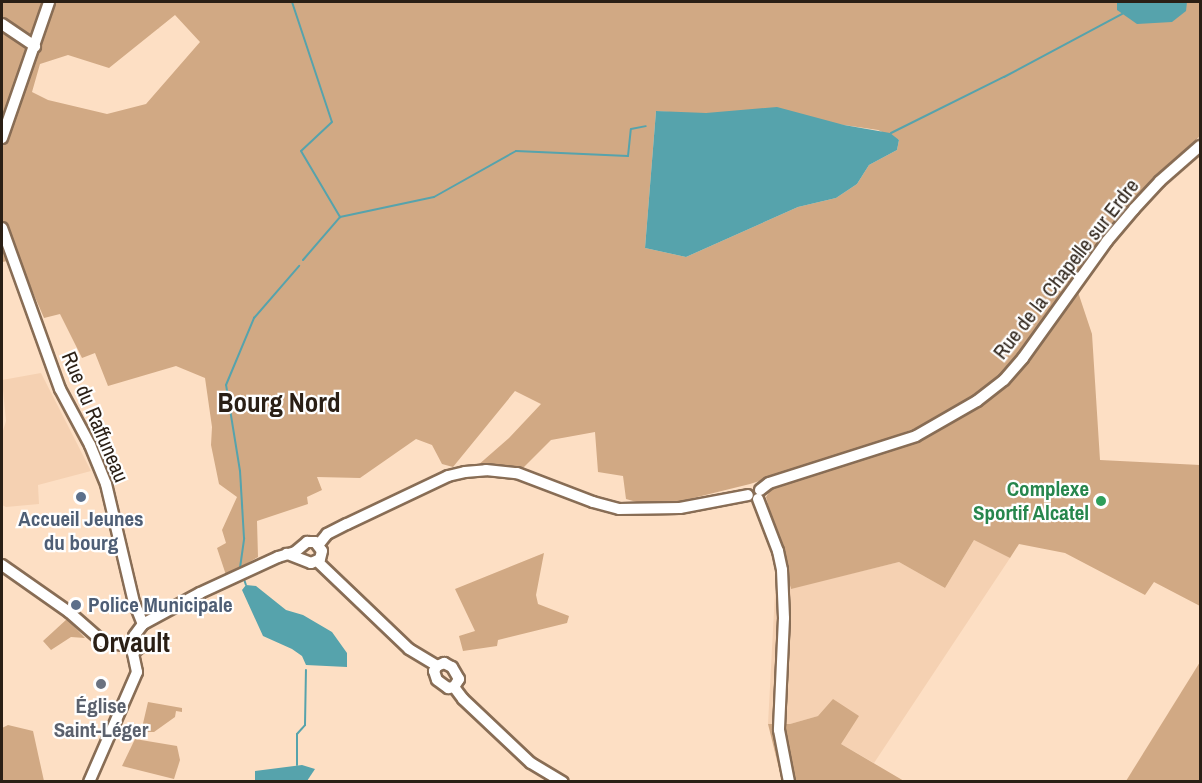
<!DOCTYPE html>
<meta charset="utf-8">
<style>
body{margin:0}
#map{position:relative;width:1202px;height:783px;overflow:hidden;background:#fddfc4;font-family:"Archivo Narrow",sans-serif}
div>[style]{position:absolute}
.built>*{inset:0;background:#f5d1b2}
.green>*{inset:0;background:#d1a984}
.water>*{inset:0;background:#56a3ac}
.stream>*{height:2px;margin:-1px;padding:0 1px;transform-origin:1px;border-radius:1px;background:#56a3ac}
.roads{filter:drop-shadow(2px 0 #886d55) drop-shadow(-2px 0 #886d55) drop-shadow(0 2px #886d55) drop-shadow(0 -2px #886d55)}
.secondary>*{height:10px;margin:-5px;padding:0 5px;transform-origin:5px;border-radius:5px;background:#fff}
.dots>*{width:16px;height:16px;translate:-50% -50%;box-sizing:border-box;border:3px solid #fff;border-radius:50%}
span{translate:-50% -50%;white-space:nowrap;text-align:center;line-height:1.15;-webkit-text-stroke:4.5px #fff;paint-order:stroke}
.street-label{font-size:21px;color:#2a1f15}
.leisure-label{font-size:21px;color:#27864d;font-weight:700}
.right{translate:-100% -50%;text-align:right}
.service-label{font-size:21px;color:#4e5e75;font-weight:700}
.left{translate:0 -50%;text-align:left}
.worship-label{font-size:21px;color:#5b616d;font-weight:700}
.district-label{font-size:27px;color:#2a1f15;font-weight:700}
.frame{position:absolute;inset:0;border:3px solid #2a1f15;pointer-events:none}
</style>
<div id="map">
<div class="built">
<i style="clip-path:polygon(41px 373px,91px 471px,38px 485px,39px 504px,6px 507px,2px 505px,2px 434px,6px 421px,2px 380px)"></i>
<i style="clip-path:polygon(974px 540px,1010px 558px,874px 763px,841px 744px,818px 716px,790px 724px,768px 724px,775px 592px,899px 562px,945px 588px)"></i>
</div>
<div class="green">
<i style="clip-path:polygon(evenodd,2px 2px,1200px 2px,1200px 136px,1152px 182px,1068px 287px,1078px 292px,1092px 334px,1100px 460px,1200px 465px,1200px 606px,1154px 582px,1145px 595px,1065px 553px,1019px 544px,1010px 558px,974px 540px,945px 588px,899px 562px,791px 589px,766px 497px,771px 489px,929px 436px,929px 423px,876px 443px,750px 484px,673px 503px,647px 505px,626px 499px,623px 476px,598px 472px,595px 432px,551px 440px,521px 470px,477px 466px,509px 438px,541px 404px,515px 391px,453px 467px,442px 464px,432px 445px,416px 439px,360px 478px,317px 477px,322px 490px,307px 497px,308px 504px,257px 521px,258px 557px,226px 575px,217px 548px,226px 543px,222px 530px,237px 497px,219px 484px,211px 445px,212px 427px,205px 378px,176px 366px,108px 386px,95px 353px,82px 358px,60px 314px,44px 318px,22px 267px,8px 261px,2px 262px,2px 2px,175px 15px,200px 42px,146px 104px,107px 114px,48px 100px,32px 92px,40px 64px,68px 55px,109px 68px,175px 15px,2px 2px,656px 111px,844px 125px,878px 130px,899px 140px,897px 150px,869px 165px,857px 184px,836px 198px,798px 207px,686px 257px,645px 248px,656px 111px)"></i>
<i style="clip-path:polygon(544px 553px,536px 595px,538px 604px,569px 616px,567px 623px,498px 640px,497px 646px,463px 651px,459px 636px,475px 631px,455px 589px)"></i>
<i style="clip-path:polygon(67px 619px,85px 638px,71px 637px,51px 650px,43px 641px)"></i>
<i style="clip-path:polygon(1200px 662px,1200px 781px,1126px 781px)"></i>
<i style="clip-path:polygon(833px 699px,859px 716px,841px 744px,904px 781px,782px 781px,768px 724px,790px 724px,818px 716px)"></i>
<i style="clip-path:polygon(148px 702px,182px 708px,182px 712px,176px 711px,175px 717px,154px 732px,141px 732px)"></i>
<i style="clip-path:polygon(8px 725px,33px 731px,44px 781px,2px 781px,2px 728px)"></i>
<i style="clip-path:polygon(135px 739px,177px 746px,180px 760px,174px 779px,122px 766px)"></i>
</div>
<div class="water">
<i style="clip-path:polygon(1117px 2px,1187px 2px,1186px 11px,1172px 22px,1137px 24px,1117px 10px)"></i>
<i style="clip-path:polygon(777px 107px,844px 125px,890px 133px,899px 140px,897px 150px,869px 165px,857px 184px,836px 198px,798px 207px,686px 257px,645px 248px,656px 111px,706px 113px)"></i>
<i style="clip-path:polygon(246px 585px,256px 586px,286px 610px,303px 615px,332px 632px,347px 653px,347px 667px,306px 665px,302px 656px,292px 649px,263px 636px,242px 590px)"></i>
<i style="clip-path:polygon(302px 765px,315px 769px,307px 781px,255px 781px,255px 771px)"></i>
</div>
<div class="stream">
<i style="left:292px;top:2px;width:126px;rotate:71.6deg"></i>
<i style="left:332px;top:122px;width:42px;rotate:136.9deg"></i>
<i style="left:301px;top:151px;width:77px;rotate:59.4deg"></i>
<i style="left:891px;top:133px;width:126px;rotate:-26.4deg"></i>
<i style="left:1004px;top:77px;width:134px;rotate:-28.1deg"></i>
<i style="left:303px;top:260px;width:57px;rotate:-49.3deg"></i>
<i style="left:340px;top:217px;width:96px;rotate:-12deg"></i>
<i style="left:434px;top:197px;width:94px;rotate:-29.3deg"></i>
<i style="left:516px;top:151px;width:112px;rotate:2.6deg"></i>
<i style="left:628px;top:156px;width:27px;rotate:-84deg"></i>
<i style="left:631px;top:129px;width:15px;rotate:-11deg"></i>
<i style="left:240px;top:568px;width:30px;rotate:-82deg"></i>
<i style="left:244px;top:538px;width:67px;rotate:-93.4deg"></i>
<i style="left:240px;top:471px;width:87px;rotate:-99.2deg"></i>
<i style="left:226px;top:385px;width:73px;rotate:-67.3deg"></i>
<i style="left:254px;top:318px;width:69px;rotate:-49.1deg"></i>
<i style="left:244px;top:579px;width:6px;rotate:72deg"></i>
<i style="left:297px;top:765px;width:31px;rotate:-90deg"></i>
<i style="left:297px;top:734px;width:12px;rotate:-48deg"></i>
<i style="left:305px;top:725px;width:55px;rotate:-89deg"></i>
</div>
<div class="roads">
<div class="secondary">
<i style="left:2px;top:24px;width:40px;rotate:34deg"></i>
<i style="left:2px;top:138px;width:144px;rotate:-70.9deg"></i>
<i style="left:2px;top:228px;width:171px;rotate:70.2deg"></i>
<i style="left:60px;top:389px;width:64px;rotate:61.8deg"></i>
<i style="left:90px;top:445px;width:42px;rotate:67.7deg"></i>
<i style="left:106px;top:484px;width:121px;rotate:76.7deg"></i>
<i style="left:134px;top:602px;width:24px;rotate:68deg"></i>
<i style="left:760px;top:490px;width:11px;rotate:-38deg"></i>
<i style="left:769px;top:483px;width:154px;rotate:-17.7deg"></i>
<i style="left:916px;top:436px;width:70px;rotate:-29.8deg"></i>
<i style="left:977px;top:401px;width:34px;rotate:-38deg"></i>
<i style="left:1004px;top:380px;width:29px;rotate:-49deg"></i>
<i style="left:1023px;top:358px;width:144px;rotate:-54.3deg"></i>
<i style="left:1107px;top:241px;width:42px;rotate:-49.8deg"></i>
<i style="left:1134px;top:209px;width:38px;rotate:-47deg"></i>
<i style="left:1160px;top:181px;width:53px;rotate:-41.2deg"></i>
<i style="left:758px;top:499px;width:56px;rotate:69deg"></i>
<i style="left:778px;top:551px;width:19px;rotate:78deg"></i>
<i style="left:782px;top:570px;width:48px;rotate:87.6deg"></i>
<i style="left:784px;top:618px;width:112px;rotate:92.6deg"></i>
<i style="left:779px;top:730px;width:53px;rotate:79.1deg"></i>
<i style="left:319px;top:544px;width:13px;rotate:-51deg"></i>
<i style="left:327px;top:534px;width:22px;rotate:-27deg"></i>
<i style="left:347px;top:524px;width:112px;rotate:-25.4deg"></i>
<i style="left:448px;top:476px;width:17px;rotate:-13deg"></i>
<i style="left:465px;top:472px;width:21px;rotate:-5deg"></i>
<i style="left:486px;top:470px;width:31px;rotate:6deg"></i>
<i style="left:517px;top:473px;width:81px;rotate:20.9deg"></i>
<i style="left:593px;top:502px;width:27px;rotate:15deg"></i>
<i style="left:619px;top:509px;width:61px;rotate:-0.9deg"></i>
<i style="left:680px;top:508px;width:69px;rotate:-10.8deg"></i>
<i style="left:317px;top:561px;width:127px;rotate:43.7deg"></i>
<i style="left:409px;top:649px;width:33px;rotate:31deg"></i>
<i style="left:2px;top:565px;width:82px;rotate:35deg"></i>
<i style="left:69px;top:612px;width:44px;rotate:41.3deg"></i>
<i style="left:102px;top:641px;width:20px;rotate:11deg"></i>
<i style="left:134px;top:636px;width:15px;rotate:-53deg"></i>
<i style="left:143px;top:624px;width:65px;rotate:-28.5deg"></i>
<i style="left:200px;top:593px;width:86px;rotate:-24.8deg"></i>
<i style="left:278px;top:557px;width:18px;rotate:-16deg"></i>
<i style="left:295px;top:552px;width:16px;rotate:-40deg"></i>
<i style="left:307px;top:542px;width:8px"></i>
<i style="left:315px;top:542px;width:11px;rotate:52deg"></i>
<i style="left:322px;top:551px;width:8px;rotate:104deg"></i>
<i style="left:320px;top:559px;width:10px;rotate:156deg"></i>
<i style="left:311px;top:563px;width:26px;rotate:-159deg"></i>
<i style="left:133px;top:653px;width:9px;rotate:-41deg"></i>
<i style="left:140px;top:647px;width:7px;rotate:-98deg"></i>
<i style="left:139px;top:640px;width:6px;rotate:-141deg"></i>
<i style="left:437px;top:666px;width:8px;rotate:-23deg"></i>
<i style="left:444px;top:663px;width:9px;rotate:27deg"></i>
<i style="left:452px;top:667px;width:14px;rotate:60deg"></i>
<i style="left:459px;top:679px;width:9px;rotate:122deg"></i>
<i style="left:437px;top:666px;width:6px;rotate:121deg"></i>
<i style="left:434px;top:671px;width:9px;rotate:72deg"></i>
<i style="left:437px;top:680px;width:14px;rotate:36deg"></i>
<i style="left:448px;top:688px;width:6px;rotate:-9deg"></i>
<i style="left:454px;top:687px;width:15px;rotate:53deg"></i>
<i style="left:463px;top:699px;width:93px;rotate:43.3deg"></i>
<i style="left:531px;top:763px;width:37px;rotate:31deg"></i>
<i style="left:89px;top:782px;width:120px;rotate:-66.4deg"></i>
<i style="left:137px;top:672px;width:19px;rotate:-102deg"></i>
</div>
</div>
<div class="dots">
<i style="left:81px;top:497px;background:#5c6f8a"></i>
<i style="left:1101px;top:501px;background:#2e9e5b"></i>
<i style="left:76px;top:605px;background:#5c6f8a"></i>
<i style="left:101px;top:684px;background:#6b7280"></i>
</div>
<div class="street-label">
<span style="left:1066px;top:269px;rotate:-52deg">Rue de la Chapelle sur Erdre</span>
<span style="left:95px;top:417px;rotate:67deg">Rue du Raffuneau</span>
</div>
<div class="leisure-label">
<span class="right" style="left:1089px;top:501px">Complexe<br>Sportif Alcatel</span>
</div>
<div class="service-label">
<span style="left:81px;top:531px">Accueil Jeunes<br>du bourg</span>
<span class="left" style="left:88px;top:605px">Police Municipale</span>
</div>
<div class="worship-label">
<span style="left:101px;top:718px">Église<br>Saint-Léger</span>
</div>
<div class="district-label">
<span style="left:279px;top:403px">Bourg Nord</span>
<span style="left:131px;top:643px">Orvault</span>
</div>
<div class="frame"></div>
</div>
